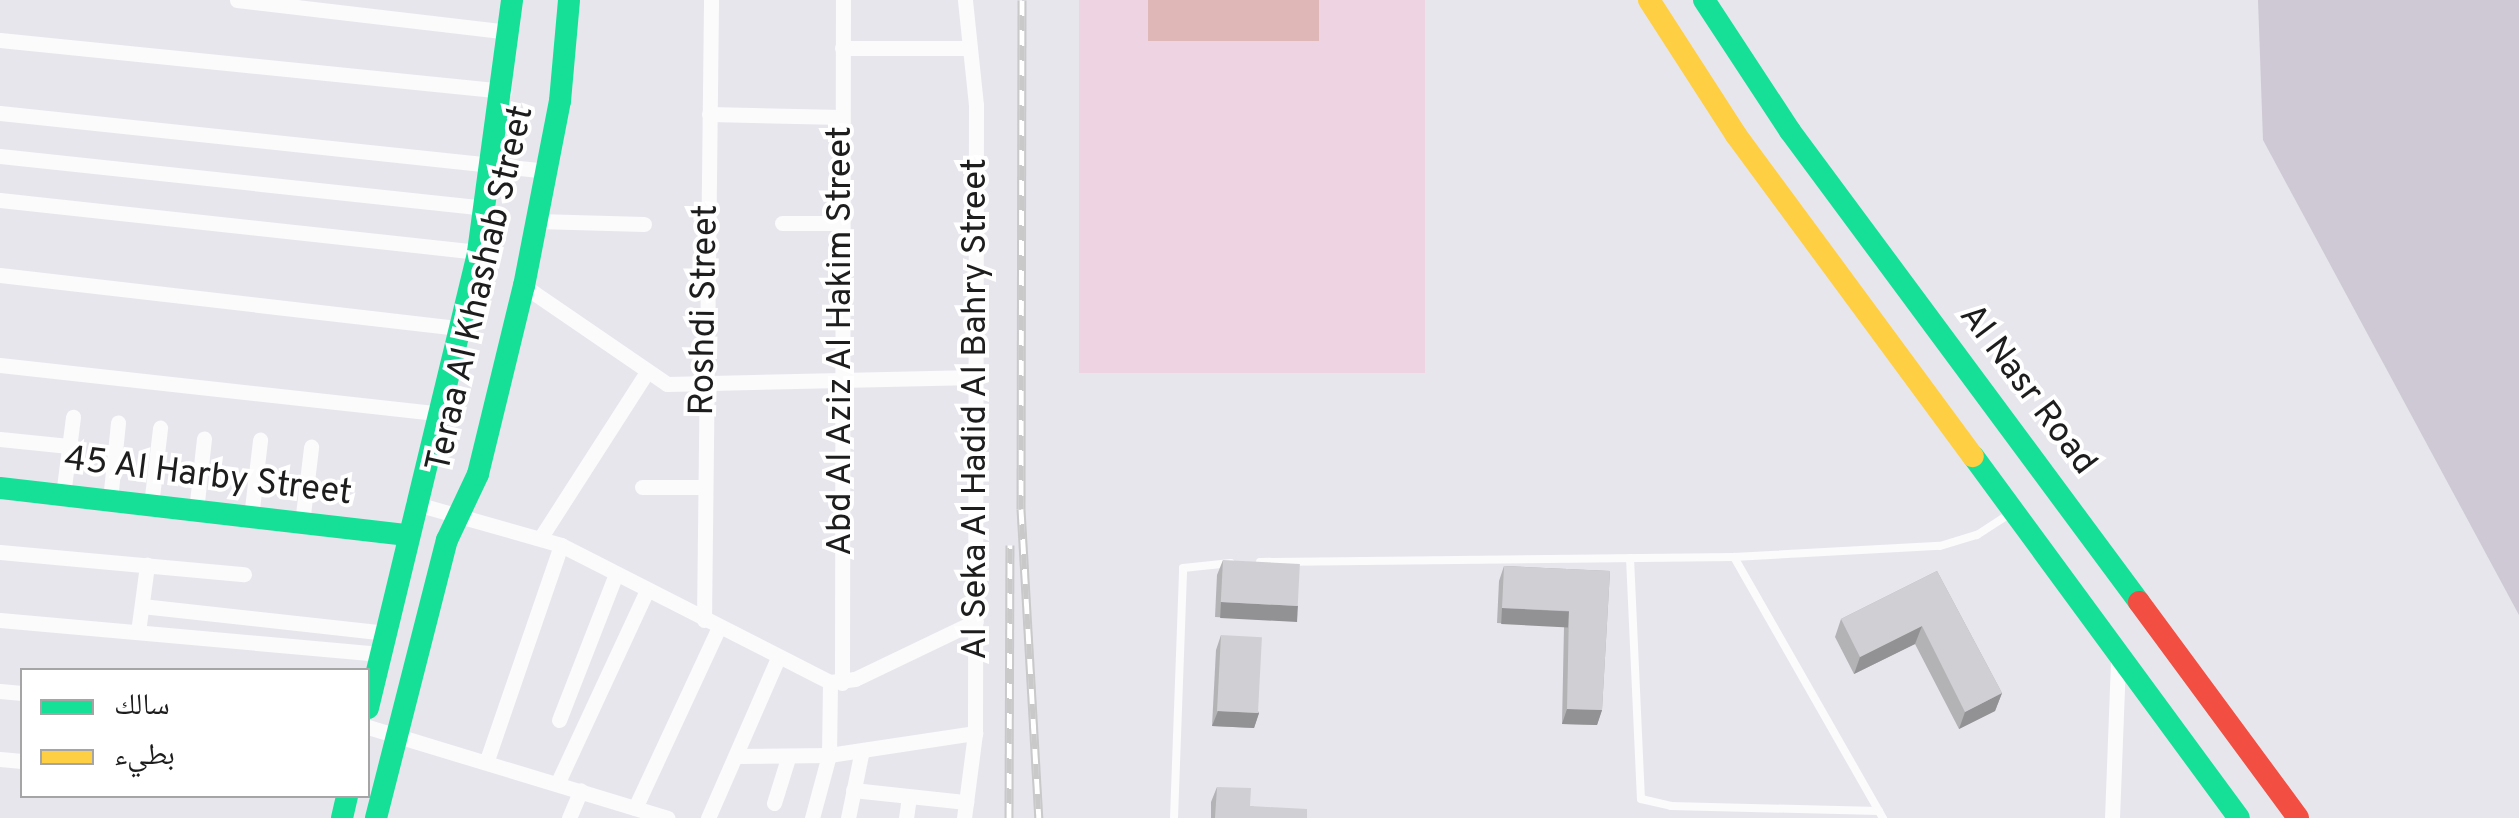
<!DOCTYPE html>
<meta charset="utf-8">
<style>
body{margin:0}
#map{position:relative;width:2519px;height:818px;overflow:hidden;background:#e7e6ec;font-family:Overpass,"Noto Naskh Arabic",sans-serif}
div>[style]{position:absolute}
.construction>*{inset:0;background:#cec9d4}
.park>*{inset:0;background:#eed4e2;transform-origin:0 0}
.pitch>*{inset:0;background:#deb7b6;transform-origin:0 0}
.lane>*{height:8px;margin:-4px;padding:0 4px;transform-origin:4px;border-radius:4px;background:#fbfbfc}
.street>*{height:15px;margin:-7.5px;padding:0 7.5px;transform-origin:7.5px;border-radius:7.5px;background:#fbfbfc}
.fast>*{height:22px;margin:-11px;padding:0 11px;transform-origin:11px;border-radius:11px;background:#16e098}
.slow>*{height:22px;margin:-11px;padding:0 11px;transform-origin:11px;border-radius:11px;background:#ffcf43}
.jam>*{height:22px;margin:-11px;padding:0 11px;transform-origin:11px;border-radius:11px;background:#f24e42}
.rail>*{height:9px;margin-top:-4.5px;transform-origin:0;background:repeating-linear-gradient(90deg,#fff 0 15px,#c9c9ca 0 30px);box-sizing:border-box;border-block:2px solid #c9c9ca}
.wall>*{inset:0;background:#b3b3b6}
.shaded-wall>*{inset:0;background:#929294;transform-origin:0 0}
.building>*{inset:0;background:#d0d0d4;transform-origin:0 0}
span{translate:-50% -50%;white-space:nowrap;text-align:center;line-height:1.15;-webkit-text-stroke:8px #fff;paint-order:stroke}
.street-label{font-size:35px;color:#1d1d1d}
.legend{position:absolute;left:20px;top:668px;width:350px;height:130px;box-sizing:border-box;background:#fff;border:2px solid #a5a5a5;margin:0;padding:12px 18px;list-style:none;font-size:30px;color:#1d1d1d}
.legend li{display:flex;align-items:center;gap:20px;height:50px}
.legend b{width:50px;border:2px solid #a5a5a5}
</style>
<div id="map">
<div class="construction">
<i style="clip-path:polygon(2258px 0,2519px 0,2519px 615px,2263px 140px)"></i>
</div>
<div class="park">
<i style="left:1079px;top:0;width:346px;height:373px"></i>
</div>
<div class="pitch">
<i style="left:1148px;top:0;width:171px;height:41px"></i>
</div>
<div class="lane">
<i style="left:1734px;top:557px;width:301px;rotate:60.3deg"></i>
<i style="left:1630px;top:558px;width:241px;rotate:87.4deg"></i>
<i style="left:1641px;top:799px;width:31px;rotate:13deg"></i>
<i style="left:1671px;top:806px;width:208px;rotate:1.4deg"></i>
<i style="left:1260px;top:562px;width:474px;rotate:-0.6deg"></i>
<i style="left:1734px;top:557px;width:206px;rotate:-3.1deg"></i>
<i style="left:1940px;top:546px;width:39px;rotate:-17deg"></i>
<i style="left:1977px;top:535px;width:37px;rotate:-33deg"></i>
<i style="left:1174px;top:818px;width:250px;rotate:-87.9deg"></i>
<i style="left:1183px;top:568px;width:48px;rotate:-5.9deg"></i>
</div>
<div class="street">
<i style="left:237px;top:0;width:275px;rotate:6.7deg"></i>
<i style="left:0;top:40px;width:507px;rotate:5.78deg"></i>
<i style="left:842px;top:48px;width:125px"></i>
<i style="left:0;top:113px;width:551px;rotate:6.04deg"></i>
<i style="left:709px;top:114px;width:133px;rotate:1.3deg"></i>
<i style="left:0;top:156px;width:489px;rotate:6.1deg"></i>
<i style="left:0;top:200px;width:481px;rotate:6.2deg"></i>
<i style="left:537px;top:221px;width:107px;rotate:1.6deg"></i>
<i style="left:782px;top:223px;width:59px"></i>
<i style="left:0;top:275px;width:462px;rotate:6.6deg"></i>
<i style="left:524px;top:286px;width:173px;rotate:34.4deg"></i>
<i style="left:667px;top:384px;width:309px;rotate:-1.3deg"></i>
<i style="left:0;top:365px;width:441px;rotate:6.3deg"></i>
<i style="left:0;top:439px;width:69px;rotate:5.8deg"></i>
<i style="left:642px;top:487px;width:61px"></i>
<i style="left:63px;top:495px;width:79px;rotate:-82.7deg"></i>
<i style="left:110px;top:500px;width:78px;rotate:-84.1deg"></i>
<i style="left:413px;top:503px;width:154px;rotate:15.8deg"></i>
<i style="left:561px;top:545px;width:302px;rotate:27deg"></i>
<i style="left:830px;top:682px;width:25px;rotate:-7deg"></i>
<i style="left:855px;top:679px;width:134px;rotate:-25.6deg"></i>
<i style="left:151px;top:505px;width:78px;rotate:-83.3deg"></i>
<i style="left:196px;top:511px;width:73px;rotate:-83.7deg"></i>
<i style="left:251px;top:517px;width:78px;rotate:-83.3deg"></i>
<i style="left:302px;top:523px;width:77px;rotate:-83.2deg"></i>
<i style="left:541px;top:537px;width:196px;rotate:-57.3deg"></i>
<i style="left:0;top:552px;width:245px;rotate:5.2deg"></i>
<i style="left:142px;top:606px;width:244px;rotate:6.3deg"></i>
<i style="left:0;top:620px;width:382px;rotate:5.1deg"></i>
<i style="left:704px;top:620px;width:620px;rotate:-89.35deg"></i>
<i style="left:138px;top:632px;width:68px;rotate:-82.3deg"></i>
<i style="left:842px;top:683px;width:683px;rotate:-89.92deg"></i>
<i style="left:0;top:691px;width:22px;rotate:5deg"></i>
<i style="left:559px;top:720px;width:157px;rotate:-68.7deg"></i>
<i style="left:368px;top:727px;width:313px;rotate:16.9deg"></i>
<i style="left:736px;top:756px;width:93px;rotate:-0.6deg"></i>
<i style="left:829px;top:755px;width:148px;rotate:-8.6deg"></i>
<i style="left:0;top:759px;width:22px;rotate:5deg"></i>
<i style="left:487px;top:760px;width:227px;rotate:-71deg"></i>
<i style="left:558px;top:782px;width:212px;rotate:-65.1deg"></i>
<i style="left:853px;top:790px;width:114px;rotate:6.1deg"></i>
<i style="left:774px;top:803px;width:47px;rotate:-72.7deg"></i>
<i style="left:635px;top:808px;width:200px;rotate:-65.1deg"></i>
<i style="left:569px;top:818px;width:30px;rotate:-67deg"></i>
<i style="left:708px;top:818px;width:175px;rotate:-66.4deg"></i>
<i style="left:812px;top:818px;width:65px;rotate:-74.9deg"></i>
<i style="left:829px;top:755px;width:73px;rotate:-89.2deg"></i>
<i style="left:848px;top:818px;width:69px;rotate:-78.4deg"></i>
<i style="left:906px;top:818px;width:21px;rotate:-82deg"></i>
<i style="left:964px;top:818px;width:86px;rotate:-82.6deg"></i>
<i style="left:975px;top:733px;width:628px;rotate:-89.91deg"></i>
<i style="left:976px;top:105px;width:106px;rotate:-96deg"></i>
<i style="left:2112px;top:818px;width:158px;rotate:-87.8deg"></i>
</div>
<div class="fast">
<i style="left:1704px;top:0;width:157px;rotate:56.7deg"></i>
<i style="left:1790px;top:131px;width:586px;rotate:53.46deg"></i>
<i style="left:1973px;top:456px;width:449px;rotate:53.7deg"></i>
<i style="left:0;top:488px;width:410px;rotate:6.6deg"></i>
<i style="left:368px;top:708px;width:469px;rotate:-76.4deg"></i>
<i style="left:478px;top:252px;width:254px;rotate:-82.3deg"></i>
<i style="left:342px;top:818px;width:23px;rotate:-77deg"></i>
<i style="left:376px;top:818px;width:287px;rotate:-75.7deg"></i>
<i style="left:447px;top:540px;width:73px;rotate:-64.8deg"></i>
<i style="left:478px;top:474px;width:194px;rotate:-76.3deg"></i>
<i style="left:524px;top:286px;width:188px;rotate:-79deg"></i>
<i style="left:560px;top:101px;width:101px;rotate:-84.9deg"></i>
</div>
<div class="slow">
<i style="left:1649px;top:0;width:161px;rotate:57.2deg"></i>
<i style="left:1736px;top:135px;width:399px;rotate:53.6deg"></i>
</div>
<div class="jam">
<i style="left:2139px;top:602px;width:268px;rotate:53.6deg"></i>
</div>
<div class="rail">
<i style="left:1022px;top:0;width:509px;rotate:90.11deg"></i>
<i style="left:1021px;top:509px;width:310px;rotate:86.7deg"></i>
<i style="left:1009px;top:818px;width:273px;rotate:-89.8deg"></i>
</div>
<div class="wall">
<i style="clip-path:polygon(1223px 560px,1298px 606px,1292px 621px,1215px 617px,1217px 575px)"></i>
<i style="clip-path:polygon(1504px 566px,1610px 571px,1602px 710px,1597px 725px,1562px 724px,1564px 626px,1497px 623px,1499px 581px)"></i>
<i style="clip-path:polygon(1937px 571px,2002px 693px,1995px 711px,1959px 729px,1915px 644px,1854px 674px,1835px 637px,1841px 619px)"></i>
<i style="clip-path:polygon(1221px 635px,1259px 713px,1254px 728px,1212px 726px,1216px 650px)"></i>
<i style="clip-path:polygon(1217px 787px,1250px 806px,1307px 818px,1211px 818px,1211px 802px)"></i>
</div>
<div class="shaded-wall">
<i style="left:1221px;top:602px;width:77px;height:16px;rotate:3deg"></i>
<i style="left:1502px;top:608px;width:67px;height:16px;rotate:3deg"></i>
<i style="clip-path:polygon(1922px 626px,1915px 644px,1854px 674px,1860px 657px)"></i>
<i style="clip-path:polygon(2002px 693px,1995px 711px,1959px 729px,1965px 712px)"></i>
<i style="clip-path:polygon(1567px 709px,1602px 710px,1597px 725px,1562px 724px)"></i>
<i style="clip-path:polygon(1218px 711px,1259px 713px,1254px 728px,1212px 726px)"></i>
</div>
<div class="building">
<i style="left:1223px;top:560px;width:77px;height:42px;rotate:3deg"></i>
<i style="clip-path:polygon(1504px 566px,1610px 571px,1602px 710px,1567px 709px,1569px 611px,1502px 608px)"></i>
<i style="clip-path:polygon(1937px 571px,2002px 693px,1965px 712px,1922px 626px,1860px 657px,1841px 619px)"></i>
<i style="left:1221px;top:635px;width:41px;height:76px;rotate:3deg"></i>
<i style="clip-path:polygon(1217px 787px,1251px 788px,1250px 806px,1307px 809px,1307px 818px,1215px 818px)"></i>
</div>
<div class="street-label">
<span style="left:481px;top:289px;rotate:-77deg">Teraa Al Khashab Street</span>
<span style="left:705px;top:310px;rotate:-89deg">Roshdi Street</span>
<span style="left:841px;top:341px;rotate:-90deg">Abd Al Aziz Al Hakim Street</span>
<span style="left:2027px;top:390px;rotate:53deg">Al Nasr Road</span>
<span style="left:976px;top:409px;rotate:-90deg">Al Seka Al Hadid Al Bahry Street</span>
<span style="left:208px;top:477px;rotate:7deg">45 Al Harby Street</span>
</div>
<ul class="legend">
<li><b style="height:12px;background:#16e098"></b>سالك</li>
<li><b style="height:12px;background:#ffcf43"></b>بطيء</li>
</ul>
</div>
